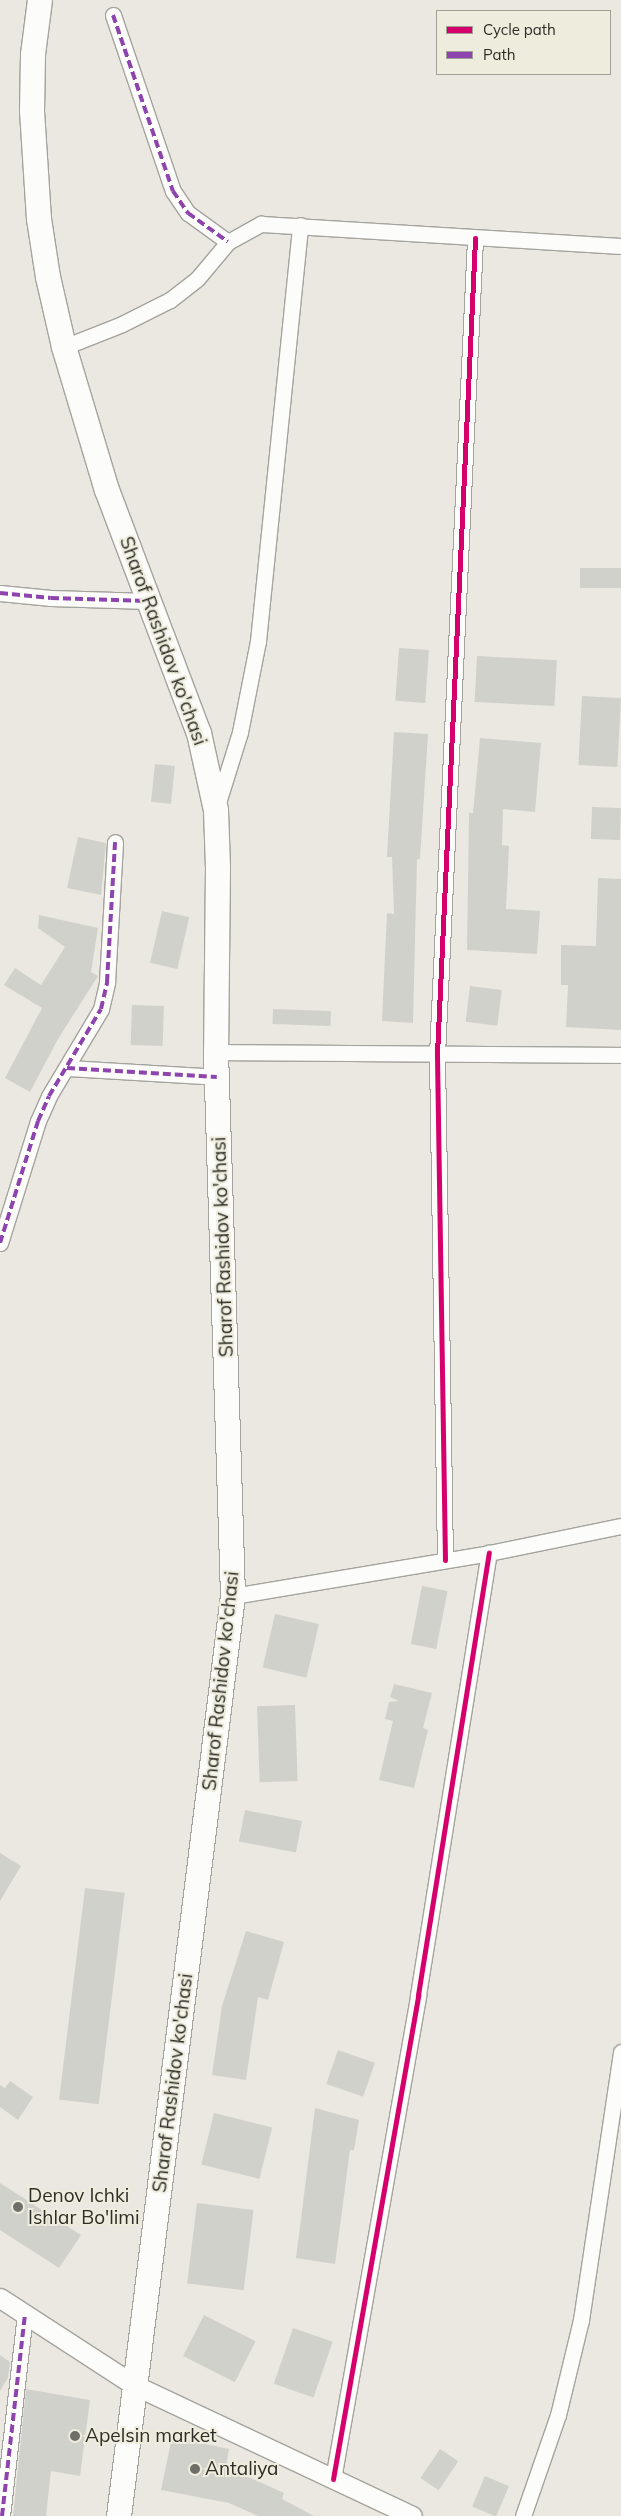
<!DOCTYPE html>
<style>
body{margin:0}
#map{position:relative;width:621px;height:2516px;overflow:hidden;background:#eae8e0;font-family:Mulish,sans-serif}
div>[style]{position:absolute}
.building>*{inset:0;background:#d1d1cc;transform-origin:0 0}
.roads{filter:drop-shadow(1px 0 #a4a39d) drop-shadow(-1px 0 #a4a39d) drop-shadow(0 1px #a4a39d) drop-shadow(0 -1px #a4a39d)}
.minor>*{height:15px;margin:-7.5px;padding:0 7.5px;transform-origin:7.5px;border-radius:7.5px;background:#fcfcfa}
.tertiary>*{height:19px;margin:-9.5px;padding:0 9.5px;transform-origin:9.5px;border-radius:9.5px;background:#fcfcfa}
.primary>*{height:24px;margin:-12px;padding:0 12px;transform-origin:12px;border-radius:12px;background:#fcfcfa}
.quiet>*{height:4px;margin-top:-2px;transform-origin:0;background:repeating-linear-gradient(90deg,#8e44ad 0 8px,transparent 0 12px)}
.cycleway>*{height:5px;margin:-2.5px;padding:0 2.5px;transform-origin:2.5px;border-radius:2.5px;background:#d6006c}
.dots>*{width:14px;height:14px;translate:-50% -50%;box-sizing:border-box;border:2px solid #edecdd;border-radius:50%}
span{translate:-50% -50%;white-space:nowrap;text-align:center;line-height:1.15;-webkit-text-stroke:4px #edecdd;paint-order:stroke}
.street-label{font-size:19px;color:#2d2d27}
.poi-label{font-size:19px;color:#2d2d27}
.left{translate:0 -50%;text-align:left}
.legend{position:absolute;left:436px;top:10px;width:175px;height:65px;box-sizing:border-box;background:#edecdd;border:1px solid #a0a094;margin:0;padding:6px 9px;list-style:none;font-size:15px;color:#2d2d27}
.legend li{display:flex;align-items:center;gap:10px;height:25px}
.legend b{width:25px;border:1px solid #a0a094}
</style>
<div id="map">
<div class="building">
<i style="left:580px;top:568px;width:41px;height:20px"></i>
<i style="left:399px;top:648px;width:30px;height:53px;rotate:4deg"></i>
<i style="left:477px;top:656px;width:80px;height:46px;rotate:3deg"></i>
<i style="left:582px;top:696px;width:39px;height:69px;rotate:3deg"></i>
<i style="clip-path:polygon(394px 732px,428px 734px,420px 859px,417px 859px,413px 1023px,382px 1021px,387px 913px,394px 914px,392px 857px,387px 857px)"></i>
<i style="clip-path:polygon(480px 738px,541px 743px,535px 812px,503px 809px,502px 845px,509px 846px,506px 909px,540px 911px,537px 954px,467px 950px,469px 813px,473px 813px)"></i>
<i style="left:155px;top:764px;width:20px;height:38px;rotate:6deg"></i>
<i style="left:592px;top:807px;width:29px;height:32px;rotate:2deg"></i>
<i style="clip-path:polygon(78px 837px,106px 843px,101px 895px,67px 888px)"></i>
<i style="clip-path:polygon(598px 878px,621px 879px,621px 1030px,566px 1027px,568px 985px,561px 985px,561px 945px,596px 946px)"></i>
<i style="left:162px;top:911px;width:28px;height:53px;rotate:13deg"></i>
<i style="clip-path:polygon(39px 915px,98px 928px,91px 972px,98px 976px,58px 1039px,30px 1092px,5px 1078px,42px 1008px,4px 985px,15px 968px,41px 985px,65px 947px,38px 928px)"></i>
<i style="left:470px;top:986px;width:32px;height:36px;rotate:7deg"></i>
<i style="left:132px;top:1005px;width:32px;height:40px;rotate:2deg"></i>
<i style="left:273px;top:1009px;width:58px;height:15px;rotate:2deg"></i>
<i style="left:422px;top:1586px;width:26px;height:59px;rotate:11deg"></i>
<i style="left:275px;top:1614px;width:45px;height:55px;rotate:13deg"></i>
<i style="clip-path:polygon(394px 1684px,432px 1693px,423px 1728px,428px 1730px,414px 1788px,379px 1780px,393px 1721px,385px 1719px,389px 1702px,399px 1701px,390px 1697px)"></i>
<i style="left:295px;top:1705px;width:76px;height:38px;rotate:88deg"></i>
<i style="left:245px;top:1810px;width:58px;height:32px;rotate:11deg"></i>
<i style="clip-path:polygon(0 1853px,21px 1866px,0 1901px)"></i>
<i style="left:85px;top:1888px;width:40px;height:213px;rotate:7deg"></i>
<i style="clip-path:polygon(246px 1931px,284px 1942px,268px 2000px,258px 1997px,246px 2080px,212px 2075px,222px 2006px)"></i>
<i style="left:338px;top:2050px;width:39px;height:36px;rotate:19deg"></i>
<i style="clip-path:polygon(10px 2081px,33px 2097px,18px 2120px,0 2107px,0 2085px,5px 2088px)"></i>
<i style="clip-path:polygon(315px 2108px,359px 2120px,354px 2150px,350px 2150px,335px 2264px,296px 2258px)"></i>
<i style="left:214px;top:2113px;width:60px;height:53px;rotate:14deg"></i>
<i style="clip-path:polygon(0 2183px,81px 2235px,59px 2268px,0 2230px)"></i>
<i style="left:197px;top:2203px;width:57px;height:81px;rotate:7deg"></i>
<i style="left:204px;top:2315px;width:58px;height:46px;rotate:27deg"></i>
<i style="left:293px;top:2328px;width:42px;height:59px;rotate:19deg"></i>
<i style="clip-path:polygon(0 2355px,10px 2362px,8px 2378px,0 2391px)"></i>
<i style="clip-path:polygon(26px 2389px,90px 2400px,80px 2476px,51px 2471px,46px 2516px,13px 2516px)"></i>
<i style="clip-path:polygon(172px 2437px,229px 2449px,226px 2467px,284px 2493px,282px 2499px,314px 2516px,258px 2516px,229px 2503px,161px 2490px)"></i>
<i style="left:440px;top:2449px;width:22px;height:35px;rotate:34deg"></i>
<i style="left:485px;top:2476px;width:26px;height:33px;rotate:23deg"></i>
</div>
<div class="roads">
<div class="minor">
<i style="left:113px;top:15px;width:186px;rotate:71.2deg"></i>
<i style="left:173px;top:191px;width:27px;rotate:56deg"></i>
<i style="left:188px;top:213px;width:49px;rotate:35.9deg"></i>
<i style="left:64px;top:347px;width:62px;rotate:-21.6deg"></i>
<i style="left:122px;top:324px;width:54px;rotate:-26.6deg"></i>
<i style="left:170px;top:300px;width:34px;rotate:-38deg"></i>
<i style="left:197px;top:279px;width:48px;rotate:-50deg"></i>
<i style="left:228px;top:242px;width:38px;rotate:-29deg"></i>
<i style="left:261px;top:224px;width:361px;rotate:3.5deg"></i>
<i style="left:0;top:593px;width:51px;rotate:5.6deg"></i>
<i style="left:51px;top:598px;width:97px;rotate:1.8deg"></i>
<i style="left:217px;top:806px;width:77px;rotate:-72.7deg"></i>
<i style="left:240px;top:732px;width:93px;rotate:-78.8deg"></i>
<i style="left:258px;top:641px;width:418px;rotate:-84.2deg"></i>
<i style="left:216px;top:1052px;width:405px;rotate:0.4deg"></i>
<i style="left:67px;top:1068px;width:150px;rotate:3.4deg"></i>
<i style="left:0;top:1243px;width:128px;rotate:-72.7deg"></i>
<i style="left:38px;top:1121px;width:27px;rotate:-66deg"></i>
<i style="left:49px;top:1096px;width:101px;rotate:-59.1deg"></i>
<i style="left:101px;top:1009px;width:28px;rotate:-77deg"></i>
<i style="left:107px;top:982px;width:140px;rotate:-86.7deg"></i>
<i style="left:445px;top:1560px;width:506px;rotate:-90.91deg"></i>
<i style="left:437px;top:1054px;width:817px;rotate:-87.33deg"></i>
<i style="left:233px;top:1596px;width:260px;rotate:-9.5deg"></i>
<i style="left:489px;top:1553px;width:135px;rotate:-11.6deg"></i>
<i style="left:333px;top:2479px;width:491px;rotate:-80deg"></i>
<i style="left:418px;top:1995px;width:448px;rotate:-80.9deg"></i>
<i style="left:2px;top:2516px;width:202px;rotate:-83.5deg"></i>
<i style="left:523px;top:2516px;width:107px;rotate:-70.9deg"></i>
<i style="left:558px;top:2415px;width:98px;rotate:-76.4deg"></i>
<i style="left:581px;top:2320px;width:271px;rotate:-81.5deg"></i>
</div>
<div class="tertiary">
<i style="left:0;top:2298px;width:160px;rotate:33deg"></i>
<i style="left:134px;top:2385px;width:307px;rotate:25.2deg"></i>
</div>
<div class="primary">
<i style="left:40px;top:0;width:55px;rotate:97.3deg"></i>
<i style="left:33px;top:55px;width:56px;rotate:91deg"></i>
<i style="left:32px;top:111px;width:108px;rotate:86.3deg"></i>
<i style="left:39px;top:219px;width:59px;rotate:81.2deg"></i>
<i style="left:48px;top:277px;width:72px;rotate:77.1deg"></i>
<i style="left:64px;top:347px;width:149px;rotate:73.3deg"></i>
<i style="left:107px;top:490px;width:260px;rotate:69.3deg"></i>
<i style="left:199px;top:733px;width:79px;rotate:77.6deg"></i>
<i style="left:216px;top:810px;width:58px;rotate:88deg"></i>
<i style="left:218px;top:868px;width:184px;rotate:90.6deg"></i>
<i style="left:216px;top:1052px;width:544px;rotate:88.21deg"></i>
<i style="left:233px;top:1596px;width:927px;rotate:97.06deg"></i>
</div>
</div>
<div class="quiet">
<i style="left:113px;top:15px;width:186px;rotate:71.2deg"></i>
<i style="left:173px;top:191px;width:27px;rotate:56deg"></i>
<i style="left:188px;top:213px;width:49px;rotate:35.9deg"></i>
<i style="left:0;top:593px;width:51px;rotate:5.6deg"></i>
<i style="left:51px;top:598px;width:97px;rotate:1.8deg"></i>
<i style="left:67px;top:1068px;width:150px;rotate:3.4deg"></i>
<i style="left:0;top:1243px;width:128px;rotate:-72.7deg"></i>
<i style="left:38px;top:1121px;width:27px;rotate:-66deg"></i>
<i style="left:49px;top:1096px;width:101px;rotate:-59.1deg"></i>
<i style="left:101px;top:1009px;width:28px;rotate:-77deg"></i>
<i style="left:107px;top:982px;width:140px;rotate:-86.7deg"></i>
<i style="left:2px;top:2516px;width:202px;rotate:-83.5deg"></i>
</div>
<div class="cycleway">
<i style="left:445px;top:1560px;width:506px;rotate:-90.91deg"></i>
<i style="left:437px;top:1054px;width:817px;rotate:-87.33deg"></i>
<i style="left:333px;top:2479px;width:491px;rotate:-80deg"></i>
<i style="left:418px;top:1995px;width:448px;rotate:-80.9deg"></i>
</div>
<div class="dots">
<i style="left:18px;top:2207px;background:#6f6e68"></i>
<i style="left:75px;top:2436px;background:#6f6e68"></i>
<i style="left:195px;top:2469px;background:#6f6e68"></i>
</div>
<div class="street-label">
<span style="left:163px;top:641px;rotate:70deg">Sharof Rashidov ko'chasi</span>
<span style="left:223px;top:1247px;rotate:-92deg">Sharof Rashidov ko'chasi</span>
<span style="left:221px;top:1681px;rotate:-84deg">Sharof Rashidov ko'chasi</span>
<span style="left:173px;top:2083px;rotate:-83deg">Sharof Rashidov ko'chasi</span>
</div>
<div class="poi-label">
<span class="left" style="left:28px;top:2207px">Denov Ichki<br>Ishlar Bo'limi</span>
<span class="left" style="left:85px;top:2436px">Apelsin market</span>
<span class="left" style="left:205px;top:2469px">Antaliya</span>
</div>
<ul class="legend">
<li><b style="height:6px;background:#d6006c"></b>Cycle path</li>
<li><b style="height:6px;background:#8e44ad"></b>Path</li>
</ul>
</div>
